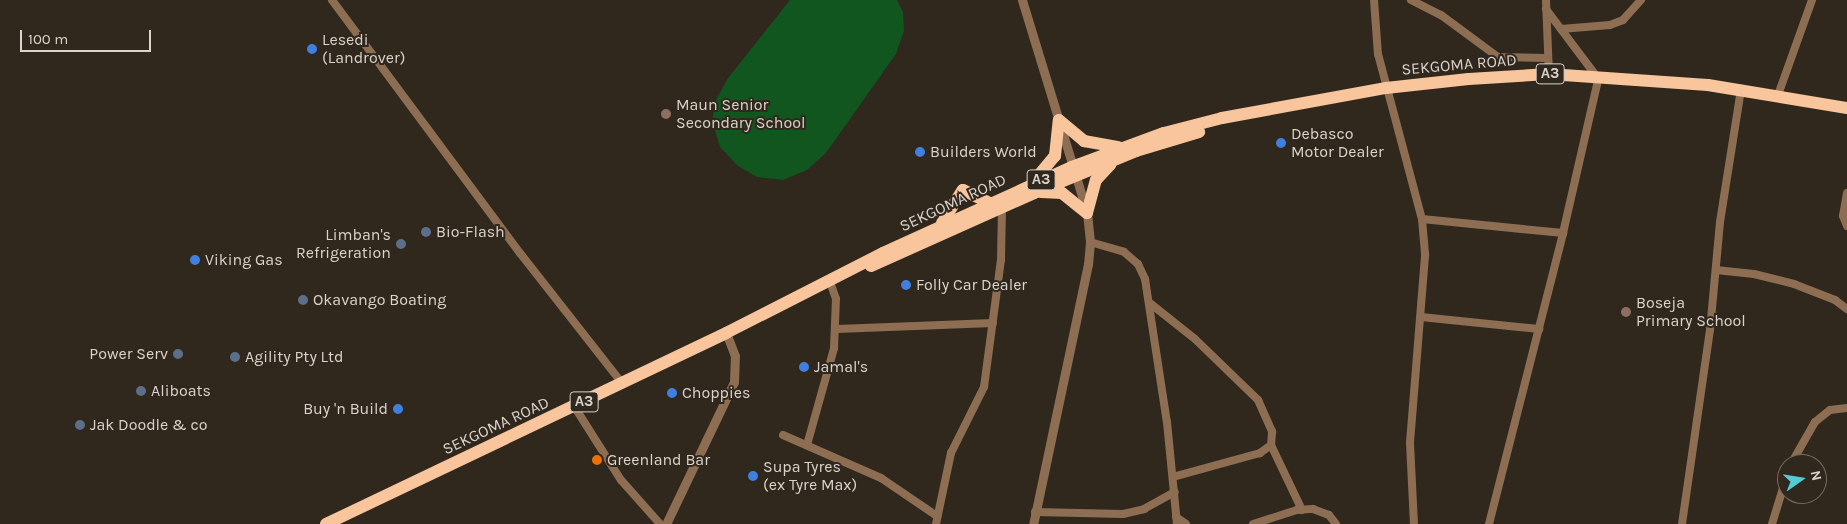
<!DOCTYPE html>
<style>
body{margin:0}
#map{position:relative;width:1847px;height:524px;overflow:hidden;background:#30271d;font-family:Karla,sans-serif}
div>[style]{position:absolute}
.green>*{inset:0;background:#11551f}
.minor>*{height:8px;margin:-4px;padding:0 4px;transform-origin:4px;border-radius:4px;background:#8e6e53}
.tertiary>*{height:9px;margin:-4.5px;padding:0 4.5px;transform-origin:4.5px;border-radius:4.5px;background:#8e6e53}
.trunk>*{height:12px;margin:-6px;padding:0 6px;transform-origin:6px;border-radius:6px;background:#f8c59c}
.dots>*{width:14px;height:14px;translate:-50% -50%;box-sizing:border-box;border:2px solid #30271d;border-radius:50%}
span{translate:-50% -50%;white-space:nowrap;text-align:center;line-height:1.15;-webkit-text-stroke:4px #30271d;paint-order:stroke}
.shield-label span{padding:1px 4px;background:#30271d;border:1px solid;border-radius:4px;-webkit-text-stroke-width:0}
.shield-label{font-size:15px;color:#dad4cd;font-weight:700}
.poi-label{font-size:16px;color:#dad4cd}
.left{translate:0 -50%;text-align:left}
.right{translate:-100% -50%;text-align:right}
.street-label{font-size:16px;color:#dad4cd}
.north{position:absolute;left:1777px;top:454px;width:50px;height:50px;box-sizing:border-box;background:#30271d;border:1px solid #746c63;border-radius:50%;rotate:77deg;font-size:14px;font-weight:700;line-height:20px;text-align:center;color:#dad4cd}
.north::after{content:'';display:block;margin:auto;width:18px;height:22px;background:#51ccd5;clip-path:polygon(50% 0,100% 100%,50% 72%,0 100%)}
.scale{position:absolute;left:20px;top:30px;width:131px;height:22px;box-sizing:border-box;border:2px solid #dad4cd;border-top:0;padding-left:6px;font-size:15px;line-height:18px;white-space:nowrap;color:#dad4cd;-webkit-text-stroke:4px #30271d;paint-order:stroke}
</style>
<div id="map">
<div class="green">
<i style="clip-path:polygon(790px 0,897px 0,903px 12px,904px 31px,896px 54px,826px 153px,807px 170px,783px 180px,757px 177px,738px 166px,720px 147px,712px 121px,716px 100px,728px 78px)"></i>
</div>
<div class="minor">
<i style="left:332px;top:0;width:315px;rotate:53.4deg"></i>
<i style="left:520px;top:253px;width:165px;rotate:51.9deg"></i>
<i style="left:1374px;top:0;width:54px;rotate:85.8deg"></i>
<i style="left:1378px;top:54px;width:171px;rotate:75.1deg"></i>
<i style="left:1422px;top:219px;width:37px;rotate:85deg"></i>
<i style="left:1425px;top:256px;width:188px;rotate:94.6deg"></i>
<i style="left:1410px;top:443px;width:81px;rotate:87.2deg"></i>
<i style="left:1411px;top:0;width:34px;rotate:27deg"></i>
<i style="left:1441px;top:15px;width:71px;rotate:36.4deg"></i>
<i style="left:1498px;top:57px;width:48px;rotate:1.2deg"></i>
<i style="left:1546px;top:0;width:74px;rotate:87.7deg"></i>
<i style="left:1561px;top:29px;width:49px;rotate:-4.7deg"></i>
<i style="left:1610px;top:25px;width:14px;rotate:-21deg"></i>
<i style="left:1623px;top:20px;width:27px;rotate:-48deg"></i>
<i style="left:1778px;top:95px;width:101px;rotate:-70.3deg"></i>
<i style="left:1847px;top:193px;width:23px;rotate:100deg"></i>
<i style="left:1843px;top:216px;width:11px;rotate:68deg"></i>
<i style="left:1422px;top:219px;width:142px;rotate:5.7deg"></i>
<i style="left:1090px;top:242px;width:35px;rotate:16deg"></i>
<i style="left:1124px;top:252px;width:18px;rotate:41deg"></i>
<i style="left:1138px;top:264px;width:17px;rotate:65deg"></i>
<i style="left:1145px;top:279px;width:145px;rotate:81.3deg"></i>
<i style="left:1167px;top:422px;width:102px;rotate:84.4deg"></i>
<i style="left:1716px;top:270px;width:38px;rotate:6deg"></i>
<i style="left:1754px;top:274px;width:41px;rotate:14deg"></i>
<i style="left:1794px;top:284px;width:44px;rotate:21.3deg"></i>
<i style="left:1835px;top:300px;width:15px;rotate:37deg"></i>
<i style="left:1151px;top:304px;width:56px;rotate:38.5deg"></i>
<i style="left:1195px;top:339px;width:88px;rotate:44.1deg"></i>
<i style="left:1258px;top:400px;width:35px;rotate:66deg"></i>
<i style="left:1272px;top:432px;width:13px;rotate:94deg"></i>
<i style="left:1271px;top:445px;width:14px;rotate:144deg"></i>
<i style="left:1260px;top:453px;width:90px;rotate:164.6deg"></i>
<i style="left:1421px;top:317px;width:119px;rotate:5.8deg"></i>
<i style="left:837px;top:329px;width:156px;rotate:-2.2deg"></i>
<i style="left:574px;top:406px;width:88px;rotate:57.6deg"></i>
<i style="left:621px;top:480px;width:59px;rotate:48.4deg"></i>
<i style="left:783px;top:435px;width:107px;rotate:23.7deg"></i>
<i style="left:881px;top:478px;width:68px;rotate:34.2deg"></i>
<i style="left:807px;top:445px;width:101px;rotate:-74.4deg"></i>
<i style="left:834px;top:348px;width:49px;rotate:-87.7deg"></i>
<i style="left:836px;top:299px;width:18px;rotate:-109deg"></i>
<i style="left:1271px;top:445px;width:72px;rotate:64.5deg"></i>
<i style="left:1791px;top:464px;width:48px;rotate:-60.3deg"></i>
<i style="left:1815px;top:422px;width:19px;rotate:-39deg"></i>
<i style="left:1830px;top:410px;width:17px;rotate:-7deg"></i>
<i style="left:1035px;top:512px;width:88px;rotate:1.3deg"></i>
<i style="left:1123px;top:514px;width:22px;rotate:-13deg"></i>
<i style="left:1144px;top:509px;width:35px;rotate:-29deg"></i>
<i style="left:1176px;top:517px;width:12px;rotate:35deg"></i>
<i style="left:936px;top:524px;width:73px;rotate:-78.1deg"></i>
<i style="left:951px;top:453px;width:74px;rotate:-63.4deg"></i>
<i style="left:984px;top:387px;width:128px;rotate:-82.4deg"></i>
<i style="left:1001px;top:260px;width:53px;rotate:-88.9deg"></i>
<i style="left:1253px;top:524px;width:46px;rotate:-17.7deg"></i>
<i style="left:1297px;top:510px;width:16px;rotate:-4deg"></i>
<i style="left:1313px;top:509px;width:17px;rotate:21deg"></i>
<i style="left:1329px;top:515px;width:11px;rotate:52deg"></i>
<i style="left:1489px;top:524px;width:300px;rotate:-75.7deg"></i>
<i style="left:1563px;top:233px;width:153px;rotate:-77.1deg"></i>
<i style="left:1597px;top:84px;width:7px;rotate:-90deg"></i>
<i style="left:1597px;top:77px;width:85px;rotate:-126.9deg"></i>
<i style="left:1682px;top:524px;width:196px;rotate:-81.8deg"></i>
<i style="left:1710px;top:330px;width:108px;rotate:-84.7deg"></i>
<i style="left:1720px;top:222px;width:135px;rotate:-81deg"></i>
<i style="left:1772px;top:524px;width:51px;rotate:-73deg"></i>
</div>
<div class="tertiary">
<i style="left:1022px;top:0;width:223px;rotate:73deg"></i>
<i style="left:1087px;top:213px;width:29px;rotate:84deg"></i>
<i style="left:1090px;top:242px;width:22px;rotate:95deg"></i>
<i style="left:1088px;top:264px;width:266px;rotate:101.9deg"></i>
<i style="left:666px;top:524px;width:157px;rotate:-64.4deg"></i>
<i style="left:734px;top:382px;width:26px;rotate:-88deg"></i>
<i style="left:735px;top:356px;width:25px;rotate:-111deg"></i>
</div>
<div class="trunk">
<i style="left:1059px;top:120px;width:33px;rotate:40deg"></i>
<i style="left:1084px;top:141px;width:35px;rotate:10deg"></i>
<i style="left:1033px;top:182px;width:34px;rotate:-50deg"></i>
<i style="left:1055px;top:156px;width:36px;rotate:-84deg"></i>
<i style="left:1041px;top:192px;width:21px;rotate:3deg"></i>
<i style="left:1062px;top:193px;width:32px;rotate:39deg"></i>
<i style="left:1087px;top:213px;width:34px;rotate:-75deg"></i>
<i style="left:1096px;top:180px;width:21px;rotate:-47deg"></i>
<i style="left:942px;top:223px;width:39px;rotate:-58deg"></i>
<i style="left:963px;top:190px;width:30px;rotate:26deg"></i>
<i style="left:871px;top:266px;width:179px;rotate:-24.1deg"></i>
<i style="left:1034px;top:193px;width:110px;rotate:-22.4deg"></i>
<i style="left:1136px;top:151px;width:66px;rotate:-16.8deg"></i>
<i style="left:326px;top:524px;width:443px;rotate:-25.5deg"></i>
<i style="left:726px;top:333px;width:176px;rotate:-27deg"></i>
<i style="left:883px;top:253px;width:208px;rotate:-24.5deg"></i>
<i style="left:1072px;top:167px;width:98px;rotate:-20.3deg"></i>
<i style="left:1164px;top:133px;width:60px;rotate:-14.5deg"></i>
<i style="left:1222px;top:118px;width:167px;rotate:-10.4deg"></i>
<i style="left:1386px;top:88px;width:83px;rotate:-6.2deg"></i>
<i style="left:1469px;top:79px;width:80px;rotate:-3.6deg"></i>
<i style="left:1549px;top:74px;width:159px;rotate:4deg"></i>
<i style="left:1708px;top:85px;width:141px;rotate:9.4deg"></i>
</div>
<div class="dots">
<i style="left:312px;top:49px;background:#3f7fe0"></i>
<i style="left:666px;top:114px;background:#8d6e63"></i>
<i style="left:1281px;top:143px;background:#3f7fe0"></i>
<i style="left:920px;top:152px;background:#3f7fe0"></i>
<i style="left:426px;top:232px;background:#5c6f8a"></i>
<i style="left:401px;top:244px;background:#5c6f8a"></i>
<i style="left:195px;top:260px;background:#3f7fe0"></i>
<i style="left:906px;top:285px;background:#3f7fe0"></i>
<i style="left:303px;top:300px;background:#5c6f8a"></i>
<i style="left:1626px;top:312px;background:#8d6e63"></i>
<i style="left:178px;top:354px;background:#5c6f8a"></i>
<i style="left:235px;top:357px;background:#5c6f8a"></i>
<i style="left:804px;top:367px;background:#3f7fe0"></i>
<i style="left:141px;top:391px;background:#5c6f8a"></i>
<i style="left:672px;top:393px;background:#3f7fe0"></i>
<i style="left:398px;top:409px;background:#3f7fe0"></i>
<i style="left:80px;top:425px;background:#5c6f8a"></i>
<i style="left:597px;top:460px;background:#e8710a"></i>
<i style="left:753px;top:476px;background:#3f7fe0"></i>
</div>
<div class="shield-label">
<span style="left:1550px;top:74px">A3</span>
<span style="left:1041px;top:180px">A3</span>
<span style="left:584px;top:402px">A3</span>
</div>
<div class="poi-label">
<span class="left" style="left:322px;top:49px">Lesedi<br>(Landrover)</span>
<span class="left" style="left:676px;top:114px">Maun Senior<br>Secondary School</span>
<span class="left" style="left:1291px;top:143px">Debasco<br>Motor Dealer</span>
<span class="left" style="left:930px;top:152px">Builders World</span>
<span class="left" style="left:436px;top:232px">Bio-Flash</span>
<span class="right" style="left:391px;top:244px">Limban's<br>Refrigeration</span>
<span class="left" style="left:205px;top:260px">Viking Gas</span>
<span class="left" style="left:916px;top:285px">Folly Car Dealer</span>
<span class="left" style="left:313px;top:300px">Okavango Boating</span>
<span class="left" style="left:1636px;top:312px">Boseja<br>Primary School</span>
<span class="right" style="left:168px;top:354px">Power Serv</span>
<span class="left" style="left:245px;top:357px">Agility Pty Ltd</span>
<span class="left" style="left:814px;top:367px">Jamal's</span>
<span class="left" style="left:151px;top:391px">Aliboats</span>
<span class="left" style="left:682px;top:393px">Choppies</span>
<span class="right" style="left:388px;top:409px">Buy 'n Build</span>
<span class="left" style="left:90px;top:425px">Jak Doodle &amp; co</span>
<span class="left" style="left:607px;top:460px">Greenland Bar</span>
<span class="left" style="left:763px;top:476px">Supa Tyres<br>(ex Tyre Max)</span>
</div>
<div class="street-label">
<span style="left:1459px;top:65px;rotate:-5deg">SEKGOMA ROAD</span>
<span style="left:953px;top:203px;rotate:-25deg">SEKGOMA ROAD</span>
<span style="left:496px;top:426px;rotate:-25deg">SEKGOMA ROAD</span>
</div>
<div class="north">N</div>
<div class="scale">100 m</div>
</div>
